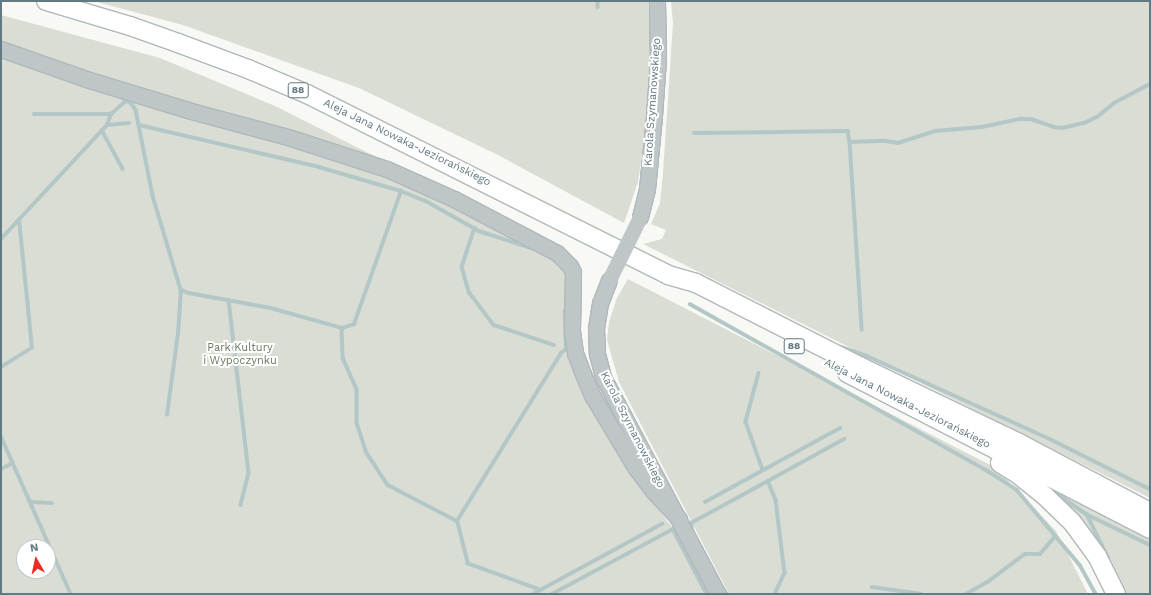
<!DOCTYPE html>
<meta charset="utf-8">
<style>
body{margin:0}
#map{position:relative;width:1151px;height:595px;overflow:hidden;background:#f8f8f5;font-family:"Work Sans",sans-serif}
div>[style]{position:absolute}
.green>*{inset:0;background:#d9ddd4}
.stream>*{height:3.5px;margin:-1.75px;padding:0 1.75px;transform-origin:1.75px;border-radius:1.75px;background:#b4c7c7}
.roads{filter:drop-shadow(1px 0 #b0b8bb) drop-shadow(-1px 0 #b0b8bb) drop-shadow(0 1px #b0b8bb) drop-shadow(0 -1px #b0b8bb)}
.minor>*{height:15px;margin:-7.5px;padding:0 7.5px;transform-origin:7.5px;border-radius:7.5px;background:#bfc6c8}
.major>*{height:18px;margin:-9px;padding:0 9px;transform-origin:9px;border-radius:9px;background:#fff}
.minor-bridge>*{height:15px;margin:-7.5px;padding:0 7.5px;transform-origin:7.5px;border-radius:7.5px;background:#bfc6c8}
span{translate:-50% -50%;white-space:nowrap;text-align:center;line-height:1.15;-webkit-text-stroke:4px #fff;paint-order:stroke}
.shield-label span{padding:1px 3px;background:#fff;border:1px solid;border-radius:3px;-webkit-text-stroke-width:0}
.shield-label{font-size:10px;color:#627a81;font-weight:700}
.street-label{font-size:11px;color:#627a81}
.park-label{font-size:11px;color:#6a7961}
.frame{position:absolute;inset:0;border:2px solid #627a81;pointer-events:none}
.north{position:absolute;left:16px;top:539px;width:40px;height:40px;box-sizing:border-box;background:#fff;border:1px solid #c0cacd;border-radius:50%;rotate:351deg;font-size:11px;font-weight:700;line-height:16px;text-align:center;color:#627a81}
.north::after{content:'';display:block;margin:auto;width:14px;height:18px;background:#e92b24;clip-path:polygon(50% 0,100% 100%,50% 72%,0 100%)}
</style>
<div id="map">
<div class="green">
<i style="clip-path:polygon(93px 1px,649px 1px,651px 29px,649px 107px,638px 182px,624px 223px,498px 155px,359px 88px,183px 25px)"></i>
<i style="clip-path:polygon(671px 1px,1150px 1px,1150px 498px,643px 244px,662px 239px,666px 230px,651px 224px,660px 203px,663px 173px,673px 23px)"></i>
<i style="clip-path:polygon(evenodd,1px 15px,160px 58px,275px 106px,567px 253px,586px 395px,624px 464px,675px 531px,708px 594px,1px 594px,1px 15px,24px 547px,48px 547px,48px 571px,24px 571px,24px 547px)"></i>
<i style="clip-path:polygon(628px 279px,996px 468px,1056px 531px,1088px 594px,729px 594px,619px 382px,607px 340px,609px 322px,617px 298px)"></i>
<i style="clip-path:polygon(1040px 481px,1150px 539px,1150px 594px,1121px 594px)"></i>
</div>
<div class="stream">
<i style="left:598px;top:1px;width:6px;rotate:90deg"></i>
<i style="left:122px;top:97px;width:11px;rotate:34deg"></i>
<i style="left:131px;top:103px;width:9px;rotate:54deg"></i>
<i style="left:136px;top:110px;width:88px;rotate:78.8deg"></i>
<i style="left:153px;top:196px;width:98px;rotate:73.4deg"></i>
<i style="left:181px;top:290px;width:9px;rotate:21deg"></i>
<i style="left:189px;top:293px;width:83px;rotate:10.4deg"></i>
<i style="left:271px;top:308px;width:74px;rotate:15.7deg"></i>
<i style="left:342px;top:328px;width:13px;rotate:-18deg"></i>
<i style="left:354px;top:324px;width:141px;rotate:-70.5deg"></i>
<i style="left:34px;top:114px;width:77px"></i>
<i style="left:107px;top:125px;width:22px;rotate:-5deg"></i>
<i style="left:139px;top:125px;width:185px;rotate:13.1deg"></i>
<i style="left:319px;top:167px;width:85px;rotate:16.3deg"></i>
<i style="left:401px;top:191px;width:27px;rotate:22deg"></i>
<i style="left:426px;top:201px;width:61px;rotate:29.5deg"></i>
<i style="left:479px;top:231px;width:58px;rotate:18.1deg"></i>
<i style="left:102px;top:130px;width:44px;rotate:61.7deg"></i>
<i style="left:694px;top:133px;width:154px;rotate:-0.7deg"></i>
<i style="left:848px;top:131px;width:11px;rotate:80deg"></i>
<i style="left:850px;top:142px;width:36px;rotate:-2deg"></i>
<i style="left:886px;top:141px;width:12px;rotate:9deg"></i>
<i style="left:898px;top:143px;width:39px;rotate:-18deg"></i>
<i style="left:935px;top:131px;width:47px;rotate:-4.9deg"></i>
<i style="left:982px;top:127px;width:40px;rotate:-12deg"></i>
<i style="left:1021px;top:119px;width:10px"></i>
<i style="left:1031px;top:119px;width:24px;rotate:19deg"></i>
<i style="left:1054px;top:127px;width:8px;rotate:7deg"></i>
<i style="left:1062px;top:128px;width:23px;rotate:-13deg"></i>
<i style="left:1084px;top:123px;width:14px;rotate:-25deg"></i>
<i style="left:1097px;top:117px;width:22px;rotate:-39deg"></i>
<i style="left:1114px;top:103px;width:41px;rotate:-27.8deg"></i>
<i style="left:850px;top:142px;width:188px;rotate:86.3deg"></i>
<i style="left:475px;top:228px;width:41px;rotate:108.4deg"></i>
<i style="left:462px;top:267px;width:26px;rotate:74deg"></i>
<i style="left:469px;top:292px;width:41px;rotate:52.9deg"></i>
<i style="left:494px;top:325px;width:63px;rotate:18.4deg"></i>
<i style="left:1px;top:239px;width:156px;rotate:-47.1deg"></i>
<i style="left:107px;top:125px;width:12px;rotate:-70deg"></i>
<i style="left:111px;top:114px;width:21px;rotate:-41deg"></i>
<i style="left:229px;top:300px;width:174px;rotate:83.4deg"></i>
<i style="left:249px;top:473px;width:33px;rotate:104deg"></i>
<i style="left:690px;top:304px;width:342px;rotate:29.3deg"></i>
<i style="left:988px;top:471px;width:35px;rotate:33deg"></i>
<i style="left:1017px;top:490px;width:98px;rotate:50deg"></i>
<i style="left:1080px;top:565px;width:33px;rotate:61deg"></i>
<i style="left:342px;top:328px;width:30px;rotate:88deg"></i>
<i style="left:343px;top:358px;width:35px;rotate:66deg"></i>
<i style="left:357px;top:390px;width:33px;rotate:90deg"></i>
<i style="left:357px;top:423px;width:32px;rotate:72deg"></i>
<i style="left:367px;top:453px;width:38px;rotate:57deg"></i>
<i style="left:388px;top:485px;width:78px;rotate:27.6deg"></i>
<i style="left:841px;top:347px;width:28px;rotate:19deg"></i>
<i style="left:867px;top:356px;width:201px;rotate:24.4deg"></i>
<i style="left:1050px;top:439px;width:112px;rotate:26.6deg"></i>
<i style="left:1px;top:367px;width:36px;rotate:-32deg"></i>
<i style="left:32px;top:348px;width:129px;rotate:-95.8deg"></i>
<i style="left:759px;top:373px;width:51px;rotate:104.9deg"></i>
<i style="left:746px;top:422px;width:51px;rotate:70.5deg"></i>
<i style="left:167px;top:415px;width:82px;rotate:-82.3deg"></i>
<i style="left:178px;top:334px;width:44px;rotate:-86.1deg"></i>
<i style="left:1px;top:436px;width:173px;rotate:66.1deg"></i>
<i style="left:1px;top:469px;width:13px;rotate:-27deg"></i>
<i style="left:768px;top:481px;width:87px;rotate:-28.9deg"></i>
<i style="left:1052px;top:490px;width:42px;rotate:35.2deg"></i>
<i style="left:1086px;top:514px;width:71px;rotate:25.8deg"></i>
<i style="left:31px;top:502px;width:21px;rotate:3deg"></i>
<i style="left:705px;top:502px;width:154px;rotate:-28.7deg"></i>
<i style="left:1087px;top:514px;width:48px;rotate:64deg"></i>
<i style="left:692px;top:530px;width:7px;rotate:-98deg"></i>
<i style="left:691px;top:523px;width:88px;rotate:-28.6deg"></i>
<i style="left:768px;top:481px;width:21px;rotate:67deg"></i>
<i style="left:776px;top:500px;width:74px;rotate:83deg"></i>
<i style="left:785px;top:573px;width:23px;rotate:115deg"></i>
<i style="left:722px;top:587px;width:9px;rotate:54deg"></i>
<i style="left:872px;top:587px;width:50px;rotate:8deg"></i>
<i style="left:540px;top:590px;width:77px;rotate:-160.1deg"></i>
<i style="left:468px;top:564px;width:44px;rotate:-104.3deg"></i>
<i style="left:457px;top:521px;width:198px;rotate:-58.2deg"></i>
<i style="left:561px;top:353px;width:6px;rotate:-39deg"></i>
<i style="left:566px;top:349px;width:38px;rotate:-92deg"></i>
<i style="left:533px;top:594px;width:147px;rotate:-28.5deg"></i>
<i style="left:552px;top:594px;width:137px;rotate:-28.2deg"></i>
<i style="left:673px;top:529px;width:73px;rotate:62.4deg"></i>
<i style="left:966px;top:594px;width:26px;rotate:-29deg"></i>
<i style="left:989px;top:581px;width:45px;rotate:-36.9deg"></i>
<i style="left:1025px;top:554px;width:15px"></i>
<i style="left:1040px;top:554px;width:23px;rotate:-49deg"></i>
</div>
<div class="roads">
<div class="minor">
<i style="left:1px;top:49px;width:90px;rotate:19.4deg"></i>
<i style="left:86px;top:79px;width:110px;rotate:16.9deg"></i>
<i style="left:191px;top:111px;width:104px;rotate:15.1deg"></i>
<i style="left:291px;top:138px;width:101px;rotate:17.9deg"></i>
<i style="left:387px;top:169px;width:73px;rotate:24.1deg"></i>
<i style="left:454px;top:199px;width:116px;rotate:27.7deg"></i>
<i style="left:557px;top:253px;width:18px;rotate:45deg"></i>
<i style="left:570px;top:266px;width:7px;rotate:63deg"></i>
<i style="left:573px;top:272px;width:59px;rotate:91deg"></i>
<i style="left:572px;top:331px;width:22px;rotate:82deg"></i>
<i style="left:575px;top:353px;width:22px;rotate:69deg"></i>
<i style="left:583px;top:374px;width:25px;rotate:67deg"></i>
<i style="left:593px;top:397px;width:82px;rotate:59deg"></i>
<i style="left:635px;top:467px;width:31px;rotate:53deg"></i>
<i style="left:654px;top:492px;width:37px;rotate:47deg"></i>
<i style="left:640px;top:217px;width:29px;rotate:-76deg"></i>
<i style="left:647px;top:189px;width:73px;rotate:-84.5deg"></i>
<i style="left:654px;top:116px;width:57px;rotate:-86deg"></i>
<i style="left:658px;top:59px;width:58px;rotate:-91deg"></i>
<i style="left:609px;top:280px;width:25px;rotate:111deg"></i>
<i style="left:600px;top:303px;width:25px;rotate:99deg"></i>
<i style="left:596px;top:328px;width:26px;rotate:88deg"></i>
<i style="left:597px;top:354px;width:24px;rotate:75deg"></i>
<i style="left:603px;top:377px;width:246px;rotate:62.1deg"></i>
</div>
<div class="major">
<i style="left:46px;top:1px;width:88px;rotate:16.6deg"></i>
<i style="left:130px;top:26px;width:51px;rotate:19.5deg"></i>
<i style="left:178px;top:43px;width:75px;rotate:20.4deg"></i>
<i style="left:248px;top:69px;width:64px;rotate:23deg"></i>
<i style="left:307px;top:94px;width:404px;rotate:26.6deg"></i>
<i style="left:668px;top:275px;width:29px;rotate:16deg"></i>
<i style="left:696px;top:283px;width:185px;rotate:27deg"></i>
<i style="left:861px;top:367px;width:173px;rotate:25.7deg"></i>
<i style="left:1017px;top:442px;width:150px;rotate:27.8deg"></i>
<i style="left:847px;top:373px;width:341px;rotate:27.2deg"></i>
<i style="left:1000px;top:463px;width:22px;rotate:32deg"></i>
<i style="left:1019px;top:475px;width:33px;rotate:39deg"></i>
<i style="left:1045px;top:496px;width:37px;rotate:44deg"></i>
<i style="left:1072px;top:522px;width:42px;rotate:53.7deg"></i>
<i style="left:1097px;top:556px;width:42px;rotate:63.4deg"></i>
</div>
</div>
<div class="minor-bridge">
<i style="left:609px;top:280px;width:70px;rotate:-63.8deg"></i>
</div>
<div class="shield-label">
<span style="left:298px;top:90px">88</span>
<span style="left:794px;top:346px">88</span>
</div>
<div class="street-label">
<span style="left:653px;top:102px;rotate:-86deg">Karola Szymanowskiego</span>
<span style="left:407px;top:143px;rotate:26deg">Aleja Jana Nowaka-Jeziorańskiego</span>
<span style="left:907px;top:404px;rotate:27deg">Aleja Jana Nowaka-Jeziorańskiego</span>
<span style="left:632px;top:430px;rotate:63deg">Karola Szymanowskiego</span>
</div>
<div class="park-label">
<span style="left:240px;top:355px">Park Kultury<br>i Wypoczynku</span>
</div>
<div class="frame"></div>
<div class="north">N</div>
</div>
